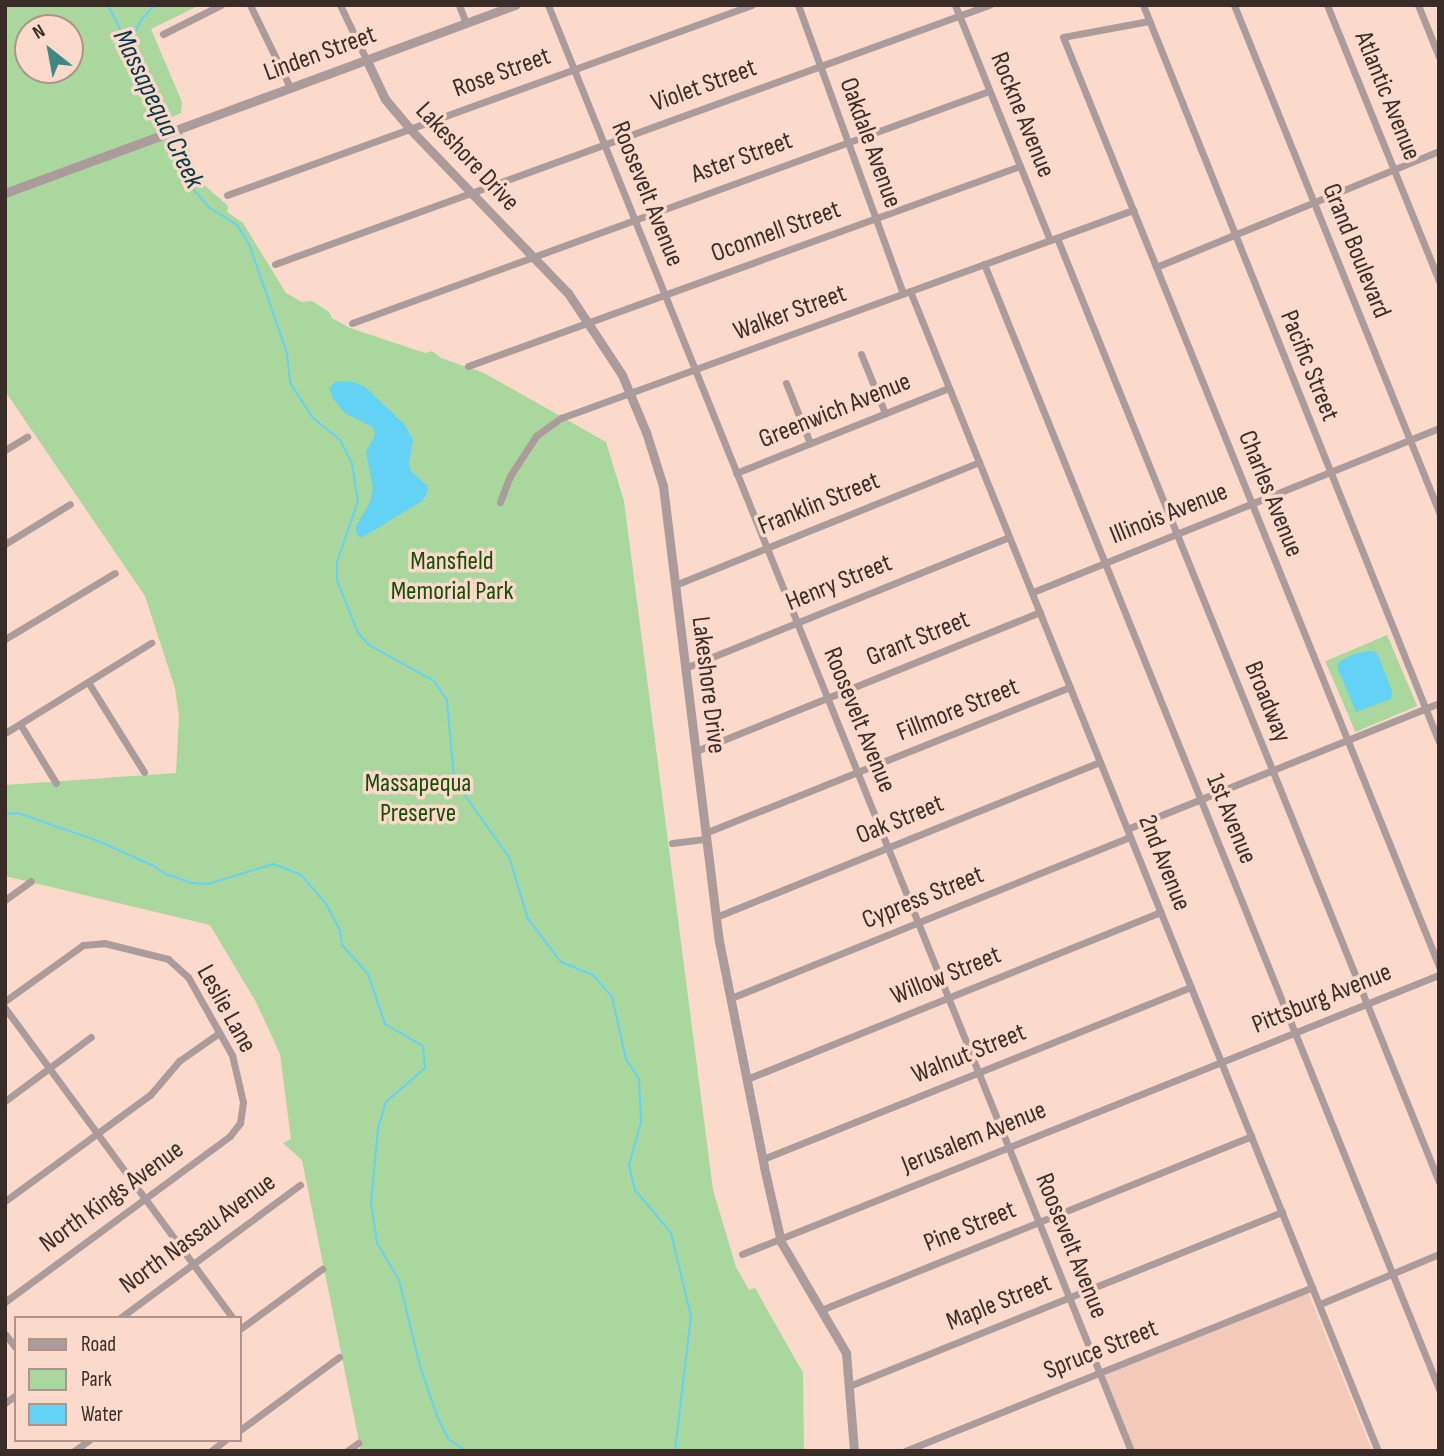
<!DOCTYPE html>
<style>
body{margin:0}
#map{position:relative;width:1444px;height:1456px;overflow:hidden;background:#fbd9cb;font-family:"Sofia Sans Condensed",sans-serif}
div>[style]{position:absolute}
.built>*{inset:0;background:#f3cab9}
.green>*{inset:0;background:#a9d79d;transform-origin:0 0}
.water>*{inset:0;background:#63d2f4}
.stream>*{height:2px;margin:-1px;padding:0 1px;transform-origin:1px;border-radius:1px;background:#63d2f4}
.minor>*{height:7px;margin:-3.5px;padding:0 3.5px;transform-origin:3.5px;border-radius:3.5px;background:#ab9b9a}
.tertiary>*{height:9px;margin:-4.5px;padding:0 4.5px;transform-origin:4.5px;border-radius:4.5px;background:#ab9b9a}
span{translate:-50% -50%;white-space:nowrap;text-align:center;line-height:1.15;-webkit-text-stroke:7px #fbd9cb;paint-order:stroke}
.street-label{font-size:26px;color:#3a2d28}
.park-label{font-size:26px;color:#184d06}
.water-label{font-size:28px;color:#033846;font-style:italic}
.frame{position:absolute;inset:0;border:7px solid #3a2d28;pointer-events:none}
.legend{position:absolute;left:14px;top:1316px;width:228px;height:126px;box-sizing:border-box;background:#fbd9cb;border:2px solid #ae948a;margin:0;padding:9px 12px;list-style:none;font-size:21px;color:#3a2d28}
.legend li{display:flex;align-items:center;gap:14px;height:35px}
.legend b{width:35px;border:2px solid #ae948a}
.north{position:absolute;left:14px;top:14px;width:70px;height:70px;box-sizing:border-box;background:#fbd9cb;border:2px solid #ae948a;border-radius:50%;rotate:329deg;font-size:19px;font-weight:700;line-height:28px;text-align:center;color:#3a2d28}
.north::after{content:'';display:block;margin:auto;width:24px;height:32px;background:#3f8782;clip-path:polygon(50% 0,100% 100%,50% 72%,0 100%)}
</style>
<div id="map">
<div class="built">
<i style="clip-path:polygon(1308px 1292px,1372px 1451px,1135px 1451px,1104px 1376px)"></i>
</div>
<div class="green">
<i style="clip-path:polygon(evenodd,5px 5px,200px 5px,151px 29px,182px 102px,181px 113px,158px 124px,168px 136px,182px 131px,201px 182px,228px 206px,227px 212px,243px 223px,286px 293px,302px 302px,312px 301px,329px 312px,332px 318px,350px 328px,425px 353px,432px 351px,441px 358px,484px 373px,606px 442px,624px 501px,713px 1190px,736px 1267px,749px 1290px,755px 1288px,803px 1373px,804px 1451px,361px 1451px,302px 1160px,283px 1143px,291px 1139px,280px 1054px,256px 1002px,210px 925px,5px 876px,5px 785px,176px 773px,179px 717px,175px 688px,145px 596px,5px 391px,5px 5px,28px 28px,70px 28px,70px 70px,28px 70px,28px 28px)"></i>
<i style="left:1387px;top:635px;width:77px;height:67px;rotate:67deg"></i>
</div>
<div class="water">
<i style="clip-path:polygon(336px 381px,354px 382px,365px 387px,404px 424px,413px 440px,409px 462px,411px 471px,428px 487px,427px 493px,422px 501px,361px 538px,356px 533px,356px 526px,370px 502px,373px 488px,366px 452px,375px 435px,373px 427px,345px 413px,333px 399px,329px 388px)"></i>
<i style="clip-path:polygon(1369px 651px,1376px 652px,1379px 658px,1392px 691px,1391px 699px,1356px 712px,1337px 667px,1339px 662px,1354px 654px)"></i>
</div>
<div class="stream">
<i style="left:108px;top:5px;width:113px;rotate:63.7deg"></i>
<i style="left:158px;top:106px;width:26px;rotate:72deg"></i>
<i style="left:129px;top:45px;width:28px;rotate:-64deg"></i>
<i style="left:141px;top:20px;width:21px;rotate:-47deg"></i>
<i style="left:168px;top:137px;width:49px;rotate:67.1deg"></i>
<i style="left:187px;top:182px;width:35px;rotate:49deg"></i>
<i style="left:210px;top:208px;width:32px;rotate:32deg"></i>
<i style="left:237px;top:225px;width:22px;rotate:58deg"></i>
<i style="left:249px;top:244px;width:115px;rotate:70.8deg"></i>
<i style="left:287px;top:353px;width:30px;rotate:84deg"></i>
<i style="left:290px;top:383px;width:42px;rotate:56.7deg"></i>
<i style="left:313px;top:418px;width:35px;rotate:39deg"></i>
<i style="left:340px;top:440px;width:27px;rotate:63deg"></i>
<i style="left:352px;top:464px;width:37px;rotate:81deg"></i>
<i style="left:358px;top:501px;width:65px;rotate:109deg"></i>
<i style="left:337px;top:562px;width:18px;rotate:90deg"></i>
<i style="left:337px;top:580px;width:57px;rotate:68.4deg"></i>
<i style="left:358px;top:633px;width:16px;rotate:47deg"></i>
<i style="left:369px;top:645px;width:74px;rotate:29deg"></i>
<i style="left:434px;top:681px;width:23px;rotate:56deg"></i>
<i style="left:447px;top:700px;width:80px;rotate:85deg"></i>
<i style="left:454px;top:780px;width:95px;rotate:54.5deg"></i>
<i style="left:509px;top:857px;width:65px;rotate:73deg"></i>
<i style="left:528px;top:919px;width:54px;rotate:52.5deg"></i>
<i style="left:561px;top:962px;width:35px;rotate:22deg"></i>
<i style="left:593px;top:975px;width:29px;rotate:49deg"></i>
<i style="left:612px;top:997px;width:64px;rotate:77.3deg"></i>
<i style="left:626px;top:1059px;width:24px;rotate:57deg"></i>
<i style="left:639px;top:1079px;width:43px;rotate:87.3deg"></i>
<i style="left:641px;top:1122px;width:45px;rotate:105.6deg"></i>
<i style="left:629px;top:1165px;width:26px;rotate:77deg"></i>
<i style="left:635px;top:1190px;width:56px;rotate:50.1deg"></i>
<i style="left:671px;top:1233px;width:85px;rotate:76.5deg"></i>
<i style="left:691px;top:1316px;width:136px;rotate:96.8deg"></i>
<i style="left:5px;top:814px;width:13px;rotate:-4deg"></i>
<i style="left:18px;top:813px;width:85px;rotate:19.3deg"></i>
<i style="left:98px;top:841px;width:59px;rotate:24deg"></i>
<i style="left:152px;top:865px;width:17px;rotate:33deg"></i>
<i style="left:166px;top:874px;width:28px;rotate:19deg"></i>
<i style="left:192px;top:883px;width:16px;rotate:4deg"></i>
<i style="left:208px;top:884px;width:68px;rotate:-17.1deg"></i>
<i style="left:273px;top:864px;width:30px;rotate:21deg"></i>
<i style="left:301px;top:875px;width:38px;rotate:49deg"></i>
<i style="left:326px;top:904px;width:30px;rotate:62deg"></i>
<i style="left:340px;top:930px;width:15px;rotate:82deg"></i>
<i style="left:342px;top:945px;width:39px;rotate:48deg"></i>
<i style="left:368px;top:974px;width:53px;rotate:71.2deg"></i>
<i style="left:385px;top:1024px;width:44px;rotate:30.1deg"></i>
<i style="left:423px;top:1046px;width:22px;rotate:85deg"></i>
<i style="left:425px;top:1068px;width:52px;rotate:138.9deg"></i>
<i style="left:386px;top:1102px;width:27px;rotate:107deg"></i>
<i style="left:378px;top:1128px;width:75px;rotate:95.3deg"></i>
<i style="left:371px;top:1203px;width:40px;rotate:81.5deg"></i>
<i style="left:377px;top:1243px;width:43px;rotate:59.3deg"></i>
<i style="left:399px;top:1280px;width:89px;rotate:76.3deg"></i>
<i style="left:420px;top:1366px;width:53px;rotate:71.2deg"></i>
<i style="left:437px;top:1416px;width:25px;rotate:64deg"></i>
<i style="left:448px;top:1439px;width:22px;rotate:34deg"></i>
</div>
<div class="minor">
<i style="left:250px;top:5px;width:91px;rotate:64deg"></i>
<i style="left:340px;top:5px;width:60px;rotate:64.3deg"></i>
<i style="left:459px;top:5px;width:19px;rotate:69deg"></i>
<i style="left:548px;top:5px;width:1559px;rotate:68.04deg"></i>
<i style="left:798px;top:5px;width:307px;rotate:70deg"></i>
<i style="left:955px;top:5px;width:253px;rotate:68deg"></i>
<i style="left:1143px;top:5px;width:794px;rotate:68.12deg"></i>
<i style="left:1234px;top:5px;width:547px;rotate:67.98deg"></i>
<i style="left:1327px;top:5px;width:298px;rotate:67.9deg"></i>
<i style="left:1418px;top:5px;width:56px;rotate:68deg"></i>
<i style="left:1149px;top:21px;width:87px;rotate:169.5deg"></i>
<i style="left:1063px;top:37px;width:1002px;rotate:67.97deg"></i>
<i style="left:163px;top:34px;width:65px;rotate:-26.6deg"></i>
<i style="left:227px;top:195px;width:558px;rotate:-19.9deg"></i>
<i style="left:1057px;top:238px;width:1018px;rotate:67.97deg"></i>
<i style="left:275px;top:264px;width:760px;rotate:-19.94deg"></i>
<i style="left:984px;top:264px;width:1214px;rotate:67.98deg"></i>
<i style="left:1156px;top:267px;width:306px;rotate:-22.3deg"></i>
<i style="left:910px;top:291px;width:1251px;rotate:68.03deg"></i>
<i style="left:352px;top:323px;width:678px;rotate:-20.01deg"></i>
<i style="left:861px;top:354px;width:64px;rotate:67.9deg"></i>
<i style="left:468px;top:366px;width:587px;rotate:-19.92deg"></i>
<i style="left:786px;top:383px;width:65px;rotate:68.2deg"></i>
<i style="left:5px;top:450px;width:26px;rotate:-31deg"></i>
<i style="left:736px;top:473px;width:229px;rotate:-21.8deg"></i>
<i style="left:500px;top:502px;width:28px;rotate:-69deg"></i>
<i style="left:510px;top:476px;width:48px;rotate:-57deg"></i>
<i style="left:536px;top:436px;width:31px;rotate:-36deg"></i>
<i style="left:561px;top:418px;width:609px;rotate:-19.98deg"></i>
<i style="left:5px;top:544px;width:76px;rotate:-31.6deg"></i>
<i style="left:675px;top:585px;width:328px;rotate:-22deg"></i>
<i style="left:1033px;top:592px;width:438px;rotate:-22deg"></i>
<i style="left:5px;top:639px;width:128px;rotate:-31deg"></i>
<i style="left:685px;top:668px;width:349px;rotate:-22deg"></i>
<i style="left:88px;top:682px;width:106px;rotate:58.1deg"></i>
<i style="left:20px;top:724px;width:69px;rotate:58.6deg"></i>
<i style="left:5px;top:733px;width:172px;rotate:-31.7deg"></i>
<i style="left:696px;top:751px;width:371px;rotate:-22deg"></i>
<i style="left:1127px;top:829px;width:336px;rotate:-22deg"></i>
<i style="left:705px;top:833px;width:393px;rotate:-21.8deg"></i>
<i style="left:672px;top:843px;width:34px;rotate:-7deg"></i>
<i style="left:5px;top:900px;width:32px;rotate:-36deg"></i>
<i style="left:716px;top:917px;width:414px;rotate:-22deg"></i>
<i style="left:731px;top:998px;width:430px;rotate:-22deg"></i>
<i style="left:5px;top:1001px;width:96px;rotate:-35.7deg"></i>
<i style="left:83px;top:945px;width:21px;rotate:-5deg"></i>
<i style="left:104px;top:943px;width:66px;rotate:14deg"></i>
<i style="left:168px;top:959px;width:27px;rotate:42deg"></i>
<i style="left:188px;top:977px;width:90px;rotate:60.6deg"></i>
<i style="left:232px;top:1055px;width:48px;rotate:76.8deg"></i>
<i style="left:243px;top:1102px;width:21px;rotate:98deg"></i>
<i style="left:240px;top:1123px;width:16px;rotate:128deg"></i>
<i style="left:230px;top:1136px;width:280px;rotate:143.6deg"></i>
<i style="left:5px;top:1008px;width:385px;rotate:53.7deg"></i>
<i style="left:747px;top:1079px;width:446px;rotate:-22deg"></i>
<i style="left:5px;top:1101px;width:107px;rotate:-36.7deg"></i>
<i style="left:763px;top:1159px;width:461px;rotate:-21.9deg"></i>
<i style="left:5px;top:1201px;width:180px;rotate:-36.2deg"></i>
<i style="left:150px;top:1095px;width:45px;rotate:-49.5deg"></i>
<i style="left:179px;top:1061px;width:49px;rotate:-35deg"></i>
<i style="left:742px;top:1254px;width:751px;rotate:-21.82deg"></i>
<i style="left:1320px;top:1304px;width:129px;rotate:-22.8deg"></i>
<i style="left:821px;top:1310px;width:464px;rotate:-22deg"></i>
<i style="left:120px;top:1318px;width:224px;rotate:-36.5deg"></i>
<i style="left:240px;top:1329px;width:102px;rotate:-36.2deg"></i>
<i style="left:5px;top:1334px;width:18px;rotate:52deg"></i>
<i style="left:849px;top:1386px;width:467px;rotate:-21.9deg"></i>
<i style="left:5px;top:1403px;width:14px;rotate:-36deg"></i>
<i style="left:240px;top:1430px;width:123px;rotate:-36.4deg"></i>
<i style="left:74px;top:1451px;width:19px;rotate:-36deg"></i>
<i style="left:211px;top:1451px;width:18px;rotate:-38deg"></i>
<i style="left:347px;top:1451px;width:14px;rotate:-36deg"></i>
<i style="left:905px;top:1451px;width:439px;rotate:-21.9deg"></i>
</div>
<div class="tertiary">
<i style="left:366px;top:59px;width:44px;rotate:64.6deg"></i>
<i style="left:385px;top:99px;width:39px;rotate:50deg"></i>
<i style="left:410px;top:129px;width:228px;rotate:46.1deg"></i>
<i style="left:568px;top:293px;width:98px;rotate:56.6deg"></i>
<i style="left:622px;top:375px;width:62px;rotate:67.2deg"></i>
<i style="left:646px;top:432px;width:57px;rotate:72.5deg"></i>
<i style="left:663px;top:486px;width:458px;rotate:83deg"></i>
<i style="left:719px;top:941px;width:230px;rotate:78.7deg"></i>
<i style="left:764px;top:1167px;width:77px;rotate:77.2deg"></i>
<i style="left:781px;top:1242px;width:129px;rotate:59.6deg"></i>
<i style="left:846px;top:1353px;width:98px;rotate:85.3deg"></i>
<i style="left:5px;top:193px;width:544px;rotate:-20.24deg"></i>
</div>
<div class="street-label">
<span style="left:320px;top:54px;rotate:-20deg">Linden Street</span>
<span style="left:502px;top:73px;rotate:-20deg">Rose Street</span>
<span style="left:704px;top:86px;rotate:-20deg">Violet Street</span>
<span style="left:1387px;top:96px;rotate:68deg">Atlantic Avenue</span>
<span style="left:1022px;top:115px;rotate:68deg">Rockne Avenue</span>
<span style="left:870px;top:143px;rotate:70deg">Oakdale Avenue</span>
<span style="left:467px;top:157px;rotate:47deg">Lakeshore Drive</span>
<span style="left:742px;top:158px;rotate:-20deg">Aster Street</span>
<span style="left:647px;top:194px;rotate:68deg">Roosevelt Avenue</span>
<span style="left:776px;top:232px;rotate:-20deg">Oconnell Street</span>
<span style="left:1356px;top:251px;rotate:68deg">Grand Boulevard</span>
<span style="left:790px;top:313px;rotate:-20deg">Walker Street</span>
<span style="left:1309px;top:366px;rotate:68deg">Pacific Street</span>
<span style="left:835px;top:411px;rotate:-22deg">Greenwich Avenue</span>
<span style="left:1270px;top:494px;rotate:68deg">Charles Avenue</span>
<span style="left:819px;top:504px;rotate:-22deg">Franklin Street</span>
<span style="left:1169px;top:514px;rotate:-22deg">Illinois Avenue</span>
<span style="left:839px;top:583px;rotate:-22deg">Henry Street</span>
<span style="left:918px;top:639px;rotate:-22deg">Grant Street</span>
<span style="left:708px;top:685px;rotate:83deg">Lakeshore Drive</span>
<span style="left:1267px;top:702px;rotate:68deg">Broadway</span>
<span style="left:958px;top:710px;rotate:-22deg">Fillmore Street</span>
<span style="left:859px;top:720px;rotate:68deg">Roosevelt Avenue</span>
<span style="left:1231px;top:819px;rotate:68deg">1st Avenue</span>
<span style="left:900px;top:820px;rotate:-22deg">Oak Street</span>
<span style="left:1164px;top:863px;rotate:68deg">2nd Avenue</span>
<span style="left:923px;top:898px;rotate:-22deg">Cypress Street</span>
<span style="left:946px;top:976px;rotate:-22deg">Willow Street</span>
<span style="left:1322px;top:999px;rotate:-22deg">Pittsburg Avenue</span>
<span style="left:226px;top:1009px;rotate:61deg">Leslie Lane</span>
<span style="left:969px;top:1054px;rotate:-22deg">Walnut Street</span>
<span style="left:974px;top:1138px;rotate:-22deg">Jerusalem Avenue</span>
<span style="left:112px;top:1197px;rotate:-36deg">North Kings Avenue</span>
<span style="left:970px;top:1227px;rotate:-22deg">Pine Street</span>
<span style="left:198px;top:1234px;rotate:-36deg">North Nassau Avenue</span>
<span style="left:1071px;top:1246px;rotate:68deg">Roosevelt Avenue</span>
<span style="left:999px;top:1303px;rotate:-22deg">Maple Street</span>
<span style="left:1101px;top:1350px;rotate:-22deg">Spruce Street</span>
</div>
<div class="park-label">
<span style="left:452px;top:577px">Mansfield<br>Memorial Park</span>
<span style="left:418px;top:799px">Massapequa<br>Preserve</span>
</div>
<div class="water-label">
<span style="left:158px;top:109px;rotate:64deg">Massapequa Creek</span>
</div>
<div class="frame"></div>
<ul class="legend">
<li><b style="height:9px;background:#ab9b9a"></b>Road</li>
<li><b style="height:19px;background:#a9d79d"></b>Park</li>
<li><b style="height:19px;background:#63d2f4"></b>Water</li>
</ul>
<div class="north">N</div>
</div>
